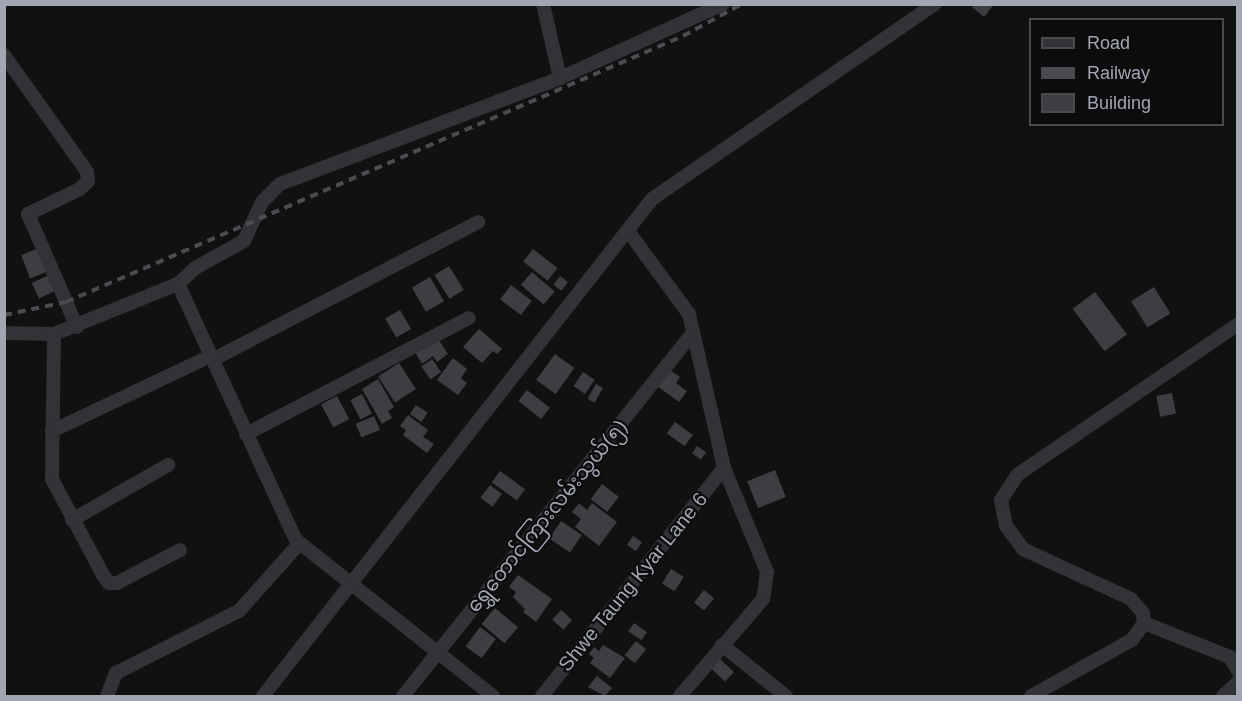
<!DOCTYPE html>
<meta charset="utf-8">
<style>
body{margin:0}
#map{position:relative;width:1242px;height:701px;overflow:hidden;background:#111112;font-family:Arial,"Noto Sans Myanmar",sans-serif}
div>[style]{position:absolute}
.building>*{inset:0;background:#3d3e42;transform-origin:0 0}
.minor>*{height:14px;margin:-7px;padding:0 7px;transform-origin:7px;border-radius:7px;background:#323237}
.rail>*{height:4px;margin-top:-2px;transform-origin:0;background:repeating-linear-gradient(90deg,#4b4c52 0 8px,transparent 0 14px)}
span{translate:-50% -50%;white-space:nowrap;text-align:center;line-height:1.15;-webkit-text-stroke:4.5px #0c0c0d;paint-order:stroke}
.street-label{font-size:20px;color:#a2a6b3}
.frame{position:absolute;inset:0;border:6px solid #a2a6b3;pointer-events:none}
.legend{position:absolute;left:1029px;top:18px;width:195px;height:108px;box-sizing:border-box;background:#0c0c0d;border:2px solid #484a4f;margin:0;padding:8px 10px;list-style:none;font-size:18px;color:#a2a6b3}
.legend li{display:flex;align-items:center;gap:12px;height:30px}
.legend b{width:30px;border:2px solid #484a4f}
</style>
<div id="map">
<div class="building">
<i style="clip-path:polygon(975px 4px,994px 4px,984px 17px,972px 7px)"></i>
<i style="left:37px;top:249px;width:25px;height:17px;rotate:69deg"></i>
<i style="left:533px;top:249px;width:31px;height:16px;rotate:38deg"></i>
<i style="left:449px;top:266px;width:28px;height:17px;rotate:58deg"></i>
<i style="left:532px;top:272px;width:30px;height:17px;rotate:41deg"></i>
<i style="left:49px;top:275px;width:17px;height:19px;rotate:65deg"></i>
<i style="left:560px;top:276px;width:10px;height:11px;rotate:37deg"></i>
<i style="left:430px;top:277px;width:28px;height:21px;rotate:60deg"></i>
<i style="left:511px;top:285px;width:26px;height:18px;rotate:37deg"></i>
<i style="left:1154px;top:287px;width:31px;height:27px;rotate:58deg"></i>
<i style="left:1095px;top:292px;width:53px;height:28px;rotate:53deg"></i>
<i style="left:400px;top:310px;width:22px;height:17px;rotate:60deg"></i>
<i style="clip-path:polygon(479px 329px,502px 349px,497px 354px,493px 351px,482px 363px,463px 347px)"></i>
<i style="clip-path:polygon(437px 337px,448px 354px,437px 362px,433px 356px,422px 364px,415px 352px)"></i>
<i style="left:555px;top:354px;width:24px;height:32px;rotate:36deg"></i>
<i style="clip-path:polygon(453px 358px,467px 369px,461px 378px,467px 383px,458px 395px,437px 380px)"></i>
<i style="left:432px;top:359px;width:16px;height:13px;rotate:55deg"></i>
<i style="left:399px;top:363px;width:31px;height:25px;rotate:57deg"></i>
<i style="clip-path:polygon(668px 369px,680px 377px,676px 383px,687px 391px,679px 402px,657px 386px)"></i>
<i style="left:583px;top:372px;width:14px;height:17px;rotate:34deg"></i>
<i style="clip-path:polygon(378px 379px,394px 407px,388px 411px,392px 418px,382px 424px,362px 389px)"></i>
<i style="left:596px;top:384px;width:8px;height:17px;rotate:30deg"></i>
<i style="left:527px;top:390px;width:29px;height:14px;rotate:38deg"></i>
<i style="left:1172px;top:393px;width:21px;height:16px;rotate:79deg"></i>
<i style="left:362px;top:394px;width:22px;height:13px;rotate:63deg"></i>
<i style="left:337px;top:396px;width:26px;height:18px;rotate:62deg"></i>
<i style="left:416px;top:405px;width:14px;height:11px;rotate:34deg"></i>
<i style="clip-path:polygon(408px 415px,428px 430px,423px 437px,434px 444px,427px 453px,403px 435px,406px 430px,400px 426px)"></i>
<i style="left:374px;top:416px;width:15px;height:20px;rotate:67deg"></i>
<i style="left:675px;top:422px;width:22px;height:14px;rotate:36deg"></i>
<i style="left:697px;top:446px;width:11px;height:9px;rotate:34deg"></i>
<i style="left:775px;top:470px;width:29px;height:30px;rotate:68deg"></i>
<i style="left:500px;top:471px;width:31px;height:14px;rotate:36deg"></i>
<i style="left:602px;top:484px;width:21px;height:19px;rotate:37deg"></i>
<i style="left:490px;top:485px;width:15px;height:16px;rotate:37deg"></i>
<i style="clip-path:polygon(579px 503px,587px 510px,592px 503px,617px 522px,599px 546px,575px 527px,581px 519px,572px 512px)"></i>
<i style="left:561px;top:521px;width:25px;height:21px;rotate:34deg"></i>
<i style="left:633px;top:536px;width:11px;height:11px;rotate:34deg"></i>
<i style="left:671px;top:569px;width:15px;height:17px;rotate:32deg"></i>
<i style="clip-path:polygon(518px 575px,552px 599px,536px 622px,523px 612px,525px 609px,513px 597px,516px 592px,509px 587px)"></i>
<i style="left:704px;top:590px;width:13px;height:16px;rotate:39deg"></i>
<i style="left:495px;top:608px;width:30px;height:21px;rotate:40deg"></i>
<i style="left:561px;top:610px;width:15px;height:13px;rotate:42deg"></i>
<i style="left:634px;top:623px;width:16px;height:10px;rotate:35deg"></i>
<i style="left:480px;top:627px;width:20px;height:24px;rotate:37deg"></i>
<i style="left:636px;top:641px;width:13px;height:18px;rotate:39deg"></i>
<i style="clip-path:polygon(603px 645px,625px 658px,610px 678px,590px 663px,594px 658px,589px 654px,594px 647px,599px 651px)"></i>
<i style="left:720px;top:659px;width:19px;height:13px;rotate:43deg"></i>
<i style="clip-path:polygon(597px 676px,612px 688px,605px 696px,588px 687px)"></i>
</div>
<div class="minor">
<i style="left:543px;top:4px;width:76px;rotate:77.1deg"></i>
<i style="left:4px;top:55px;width:143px;rotate:54.6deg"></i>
<i style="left:87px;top:172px;width:9px;rotate:84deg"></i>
<i style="left:88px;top:181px;width:11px;rotate:135deg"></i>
<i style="left:80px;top:189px;width:58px;rotate:154.3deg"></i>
<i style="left:28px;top:214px;width:123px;rotate:66.6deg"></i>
<i style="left:628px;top:231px;width:103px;rotate:53.7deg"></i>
<i style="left:689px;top:314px;width:158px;rotate:77.2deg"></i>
<i style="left:724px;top:468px;width:113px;rotate:67.5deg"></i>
<i style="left:767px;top:572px;width:27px;rotate:98deg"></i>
<i style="left:763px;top:599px;width:128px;rotate:130.6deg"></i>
<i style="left:178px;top:284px;width:282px;rotate:65.3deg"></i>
<i style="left:296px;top:540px;width:251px;rotate:38.4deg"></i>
<i style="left:4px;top:333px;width:50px;rotate:1.1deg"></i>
<i style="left:54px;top:334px;width:134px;rotate:-22deg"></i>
<i style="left:178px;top:284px;width:23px;rotate:-43deg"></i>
<i style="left:195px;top:268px;width:56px;rotate:-28.9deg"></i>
<i style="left:244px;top:241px;width:43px;rotate:-65.2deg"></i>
<i style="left:262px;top:202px;width:25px;rotate:-45deg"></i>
<i style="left:280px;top:184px;width:299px;rotate:-20.7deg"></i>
<i style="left:560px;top:78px;width:179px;rotate:-24.4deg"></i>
<i style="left:54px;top:334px;width:145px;rotate:90.8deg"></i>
<i style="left:52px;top:479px;width:109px;rotate:62deg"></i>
<i style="left:103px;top:575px;width:10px;rotate:53deg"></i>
<i style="left:109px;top:583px;width:8px"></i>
<i style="left:117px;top:583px;width:71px;rotate:-27.6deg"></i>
<i style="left:212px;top:360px;width:300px;rotate:-27.4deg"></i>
<i style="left:52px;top:431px;width:176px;rotate:-25.3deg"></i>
<i style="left:246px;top:434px;width:251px;rotate:-27.5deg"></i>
<i style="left:72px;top:520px;width:111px;rotate:-29.8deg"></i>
<i style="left:1144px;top:623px;width:92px;rotate:21.6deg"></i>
<i style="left:1230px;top:657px;width:16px;rotate:60deg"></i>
<i style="left:722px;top:645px;width:82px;rotate:38.6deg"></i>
<i style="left:107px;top:696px;width:25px;rotate:-69deg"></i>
<i style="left:116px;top:673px;width:138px;rotate:-26.8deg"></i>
<i style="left:239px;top:611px;width:90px;rotate:-48.2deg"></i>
<i style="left:263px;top:696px;width:631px;rotate:-51.95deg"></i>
<i style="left:652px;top:199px;width:344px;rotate:-34.6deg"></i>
<i style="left:403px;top:696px;width:462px;rotate:-51.4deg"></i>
<i style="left:542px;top:696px;width:292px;rotate:-51.4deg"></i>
<i style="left:1031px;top:696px;width:115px;rotate:-29deg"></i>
<i style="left:1132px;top:640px;width:21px;rotate:-55deg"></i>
<i style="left:1144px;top:623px;width:10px;rotate:-96deg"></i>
<i style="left:1143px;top:613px;width:18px;rotate:-131deg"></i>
<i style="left:1131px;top:599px;width:119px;rotate:-155.2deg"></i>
<i style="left:1023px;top:549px;width:29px;rotate:-126deg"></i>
<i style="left:1006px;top:526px;width:26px;rotate:-101deg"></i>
<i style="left:1001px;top:500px;width:30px;rotate:-57deg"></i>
<i style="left:1017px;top:475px;width:268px;rotate:-34.3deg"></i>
<i style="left:1223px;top:696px;width:21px;rotate:-43deg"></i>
</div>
<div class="rail">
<i style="left:4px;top:315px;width:63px;rotate:-11.8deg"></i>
<i style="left:66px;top:302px;width:672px;rotate:-23.32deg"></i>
<i style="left:683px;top:36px;width:67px;rotate:-28.5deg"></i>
</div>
<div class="street-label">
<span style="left:547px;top:516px;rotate:-51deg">ရွှေတောင်ကြားလမ်းသွယ်(၅)</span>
<span style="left:633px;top:582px;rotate:-51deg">Shwe Taung Kyar Lane 6</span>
</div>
<div class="frame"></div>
<ul class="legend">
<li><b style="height:8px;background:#323237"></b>Road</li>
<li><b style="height:8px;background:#4b4c52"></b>Railway</li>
<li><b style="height:16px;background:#3d3e42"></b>Building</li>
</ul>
</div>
